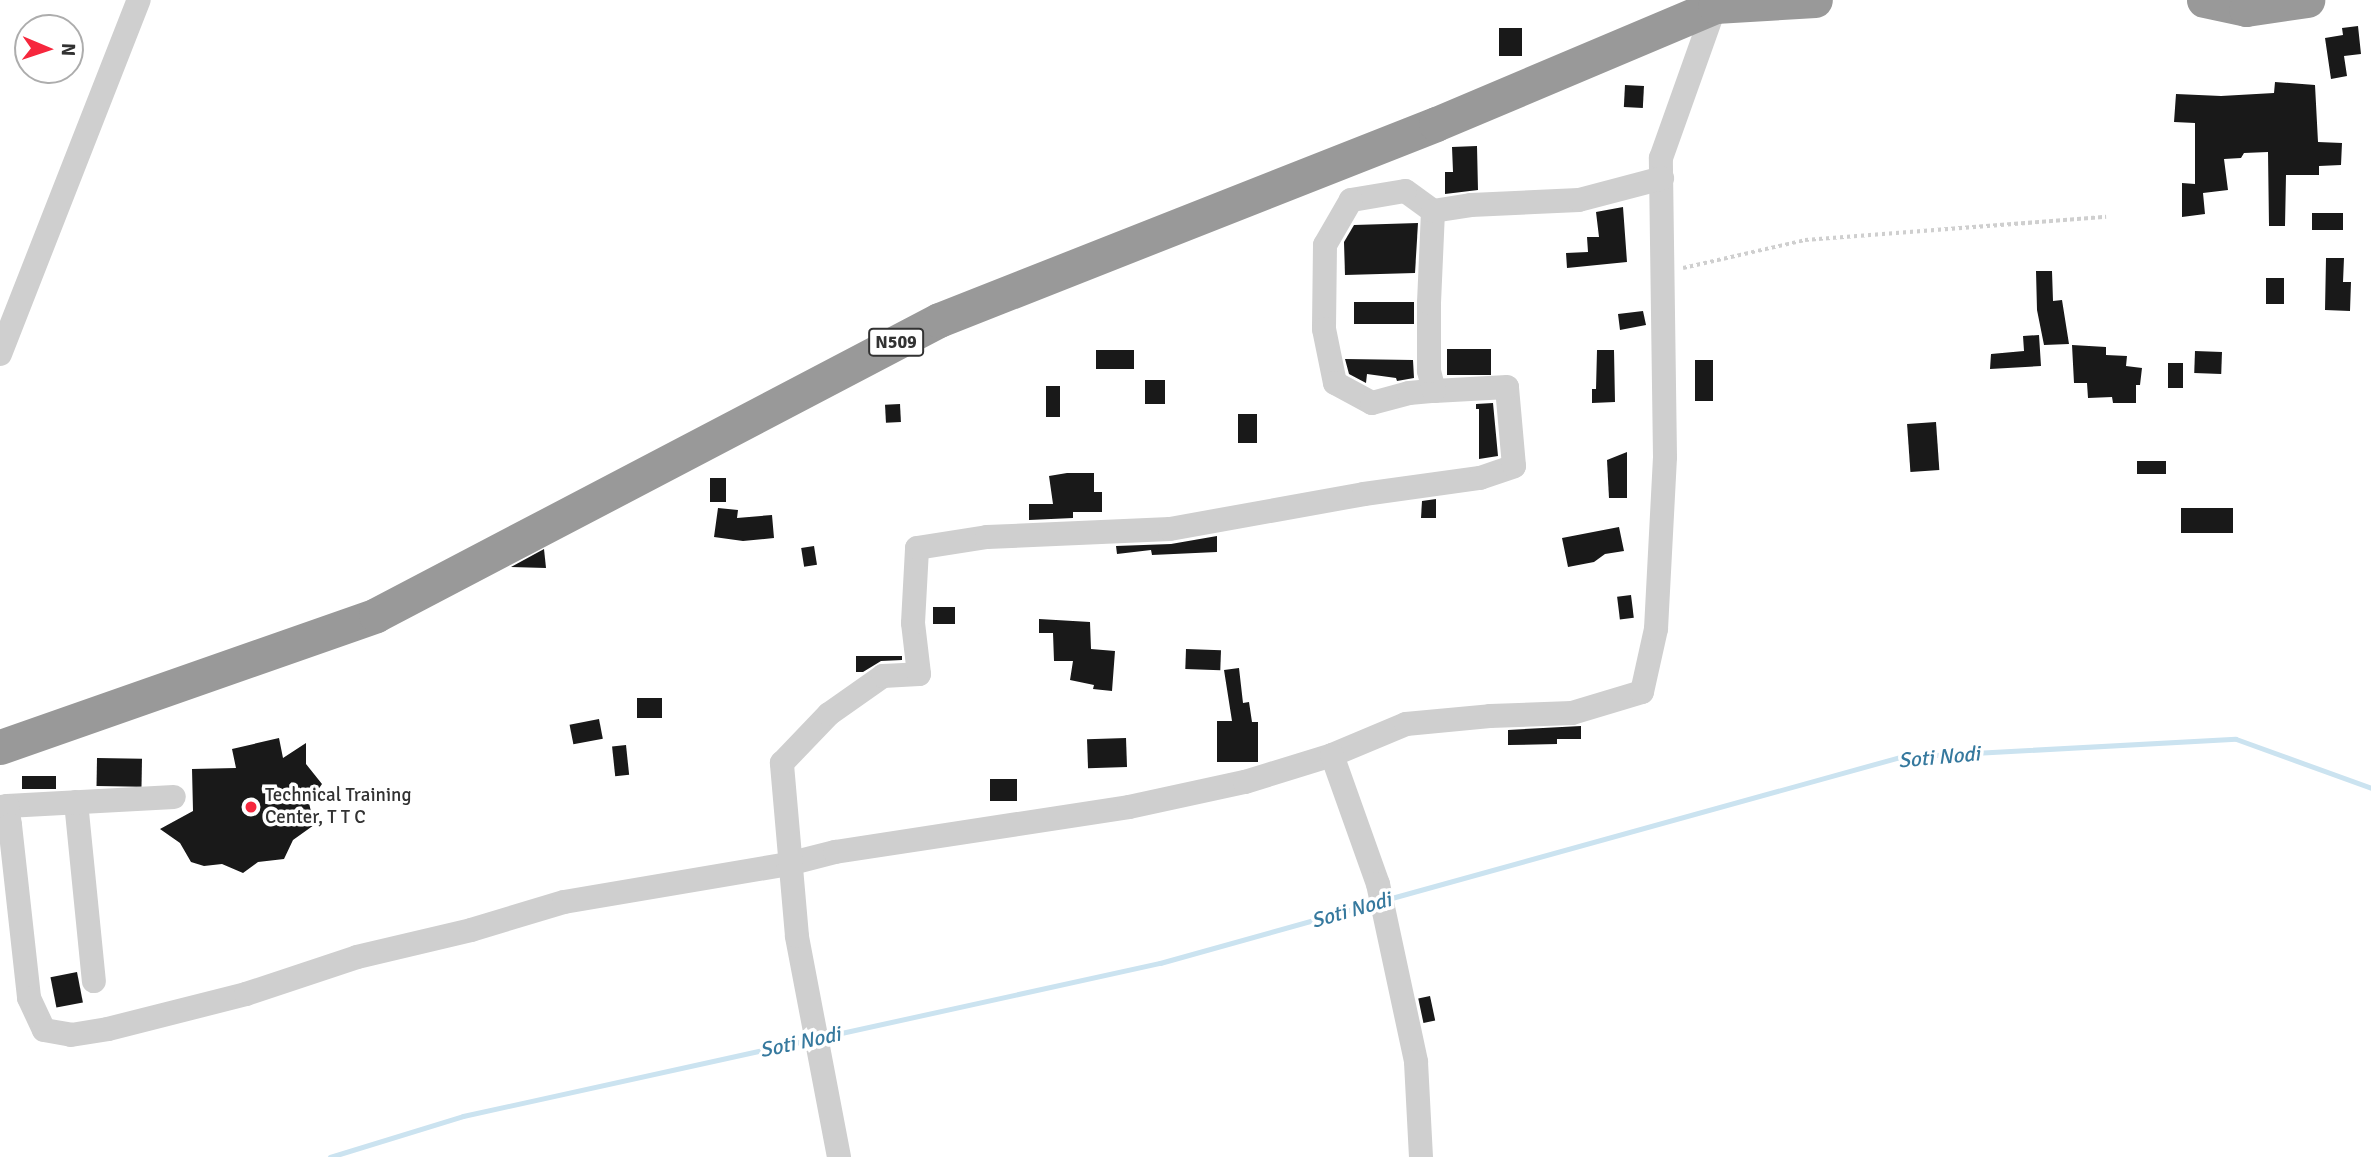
<!DOCTYPE html>
<style>
body{margin:0}
#map{position:relative;width:2371px;height:1157px;overflow:hidden;background:#fff;font-family:Signika,sans-serif}
div>[style]{position:absolute}
.stream>*{height:5px;margin:-2.5px;padding:0 2.5px;transform-origin:2.5px;border-radius:2.5px;background:#cbe3f0}
.building>*{inset:0;background:#191919;transform-origin:0 0}
.path>*{height:3.5px;margin-top:-1.75px;transform-origin:0;background:repeating-linear-gradient(90deg,#cfcfcf 0 3.5px,transparent 0 7px)}
.minor>*{height:24px;margin:-12px;padding:0 12px;transform-origin:12px;border-radius:12px;background:#cfcfcf}
.highway>*{height:35px;margin:-17.5px;padding:0 17.5px;transform-origin:17.5px;border-radius:17.5px;background:#999}
.dots>*{width:19px;height:19px;translate:-50% -50%;box-sizing:border-box;border:4px solid #fff;border-radius:50%}
span{translate:-50% -50%;white-space:nowrap;text-align:center;line-height:1.15;-webkit-text-stroke:7px #fff;paint-order:stroke}
.shield-label span{padding:2px 5px;background:#fff;border:2px solid;border-radius:5px;-webkit-text-stroke-width:0}
.shield-label{font-size:18px;color:#323232;font-weight:700}
.poi-label{font-size:19px;color:#323232}
.left{translate:0 -50%;text-align:left}
.water-label{font-size:21px;color:#36799e;font-style:italic}
.north{position:absolute;left:14px;top:14px;width:70px;height:70px;box-sizing:border-box;background:#fff;border:2px solid #adadad;border-radius:50%;rotate:92deg;font-size:19px;font-weight:700;line-height:28px;text-align:center;color:#323232}
.north::after{content:'';display:block;margin:auto;width:24px;height:32px;background:#f6273d;clip-path:polygon(50% 0,100% 100%,50% 72%,0 100%)}
</style>
<div id="map">
<div class="stream">
<i style="left:1388px;top:899px;width:531px;rotate:-15.5deg"></i>
<i style="left:1900px;top:757px;width:336px;rotate:-3.1deg"></i>
<i style="left:2236px;top:739px;width:144px;rotate:19.9deg"></i>
<i style="left:823px;top:1037px;width:345px;rotate:-12.4deg"></i>
<i style="left:1160px;top:963px;width:223px;rotate:-15.6deg"></i>
<i style="left:330px;top:1157px;width:139px;rotate:-17.1deg"></i>
<i style="left:463px;top:1116px;width:355px;rotate:-12.4deg"></i>
</div>
<div class="building">
<i style="clip-path:polygon(2358px 26px,2361px 54px,2344px 56px,2347px 76px,2331px 79px,2325px 38px,2343px 35px,2342px 28px)"></i>
<i style="left:1499px;top:28px;width:23px;height:28px"></i>
<i style="clip-path:polygon(2275px 82px,2315px 85px,2318px 142px,2342px 143px,2341px 165px,2319px 166px,2319px 175px,2286px 175px,2285px 226px,2269px 226px,2268px 152px,2244px 153px,2241px 158px,2224px 159px,2228px 190px,2203px 193px,2205px 214px,2182px 217px,2182px 183px,2195px 184px,2195px 123px,2174px 122px,2176px 94px,2221px 96px,2274px 93px)"></i>
<i style="left:1625px;top:85px;width:19px;height:22px;rotate:3deg"></i>
<i style="clip-path:polygon(1477px 146px,1478px 190px,1445px 194px,1445px 172px,1453px 172px,1452px 147px)"></i>
<i style="clip-path:polygon(1623px 207px,1627px 262px,1567px 268px,1566px 253px,1588px 252px,1587px 237px,1599px 237px,1596px 212px)"></i>
<i style="left:2312px;top:213px;width:31px;height:17px"></i>
<i style="clip-path:polygon(1418px 223px,1415px 273px,1345px 275px,1344px 242px,1354px 225px)"></i>
<i style="clip-path:polygon(2326px 258px,2344px 258px,2343px 282px,2351px 282px,2350px 311px,2325px 310px)"></i>
<i style="clip-path:polygon(2036px 271px,2052px 271px,2053px 301px,2062px 300px,2069px 344px,2044px 345px,2037px 310px)"></i>
<i style="left:2266px;top:278px;width:18px;height:26px"></i>
<i style="left:1354px;top:302px;width:60px;height:22px"></i>
<i style="clip-path:polygon(1643px 311px,1646px 325px,1620px 330px,1618px 314px)"></i>
<i style="clip-path:polygon(2039px 335px,2041px 366px,1990px 369px,1991px 354px,2024px 351px,2023px 336px)"></i>
<i style="clip-path:polygon(2072px 345px,2106px 347px,2106px 355px,2127px 356px,2126px 366px,2142px 368px,2140px 385px,2136px 385px,2136px 403px,2113px 403px,2112px 397px,2088px 398px,2087px 383px,2074px 383px)"></i>
<i style="left:1447px;top:349px;width:44px;height:26px"></i>
<i style="left:1096px;top:350px;width:38px;height:19px"></i>
<i style="clip-path:polygon(1597px 350px,1614px 350px,1615px 402px,1592px 403px,1592px 389px,1596px 389px)"></i>
<i style="left:2195px;top:351px;width:27px;height:22px;rotate:2deg"></i>
<i style="clip-path:polygon(1345px 359px,1413px 360px,1414px 378px,1397px 381px,1396px 378px,1367px 374px,1366px 383px,1349px 374px)"></i>
<i style="left:1695px;top:360px;width:18px;height:41px"></i>
<i style="left:2168px;top:363px;width:15px;height:25px"></i>
<i style="left:1145px;top:380px;width:20px;height:24px"></i>
<i style="left:1046px;top:386px;width:14px;height:31px"></i>
<i style="clip-path:polygon(1493px 403px,1498px 456px,1479px 459px,1479px 409px,1476px 409px,1476px 404px)"></i>
<i style="left:900px;top:404px;width:18px;height:15px;rotate:87deg"></i>
<i style="left:1238px;top:414px;width:19px;height:29px"></i>
<i style="left:1936px;top:422px;width:48px;height:29px;rotate:86deg"></i>
<i style="clip-path:polygon(1627px 452px,1627px 498px,1609px 498px,1607px 460px)"></i>
<i style="left:2137px;top:461px;width:29px;height:13px"></i>
<i style="clip-path:polygon(1067px 473px,1094px 473px,1094px 492px,1102px 492px,1102px 512px,1073px 512px,1073px 518px,1029px 520px,1029px 504px,1053px 504px,1049px 476px)"></i>
<i style="left:710px;top:478px;width:16px;height:24px"></i>
<i style="clip-path:polygon(1436px 499px,1436px 518px,1421px 518px,1422px 501px)"></i>
<i style="clip-path:polygon(718px 508px,738px 510px,737px 518px,772px 515px,774px 538px,743px 541px,714px 537px)"></i>
<i style="left:2181px;top:508px;width:52px;height:25px"></i>
<i style="clip-path:polygon(1619px 527px,1624px 551px,1605px 554px,1594px 562px,1568px 567px,1562px 538px)"></i>
<i style="clip-path:polygon(1217px 536px,1217px 552px,1152px 555px,1151px 550px,1117px 554px,1116px 546px,1171px 544px)"></i>
<i style="left:814px;top:546px;width:19px;height:13px;rotate:81deg"></i>
<i style="clip-path:polygon(544px 549px,546px 568px,511px 567px)"></i>
<i style="left:1631px;top:595px;width:23px;height:14px;rotate:83deg"></i>
<i style="left:933px;top:607px;width:22px;height:17px"></i>
<i style="clip-path:polygon(1039px 619px,1090px 622px,1091px 649px,1115px 651px,1112px 691px,1093px 689px,1094px 685px,1070px 680px,1073px 661px,1054px 661px,1053px 633px,1039px 633px)"></i>
<i style="left:1186px;top:649px;width:35px;height:20px;rotate:2deg"></i>
<i style="clip-path:polygon(856px 656px,902px 656px,902px 660px,881px 661px,863px 672px,856px 672px)"></i>
<i style="clip-path:polygon(1239px 668px,1243px 703px,1249px 702px,1252px 722px,1258px 722px,1258px 762px,1217px 762px,1217px 721px,1232px 721px,1224px 670px)"></i>
<i style="left:637px;top:698px;width:25px;height:20px"></i>
<i style="left:599px;top:719px;width:20px;height:30px;rotate:79deg"></i>
<i style="clip-path:polygon(1581px 726px,1581px 739px,1557px 739px,1557px 744px,1508px 745px,1508px 730px)"></i>
<i style="clip-path:polygon(279px 738px,283px 758px,306px 743px,306px 764px,322px 784px,309px 803px,314px 825px,293px 840px,284px 859px,258px 862px,243px 873px,222px 864px,204px 866px,191px 862px,180px 843px,160px 829px,193px 811px,192px 769px,236px 768px,232px 749px)"></i>
<i style="left:1126px;top:738px;width:29px;height:39px;rotate:88deg"></i>
<i style="left:626px;top:745px;width:30px;height:14px;rotate:84deg"></i>
<i style="left:97px;top:758px;width:45px;height:28px;rotate:1deg"></i>
<i style="left:22px;top:776px;width:34px;height:13px"></i>
<i style="left:1017px;top:779px;width:22px;height:27px;rotate:90deg"></i>
<i style="left:77px;top:972px;width:31px;height:27px;rotate:79deg"></i>
<i style="left:1430px;top:996px;width:25px;height:12px;rotate:78deg"></i>
</div>
<div class="path">
<i style="left:1683px;top:268px;width:125px;rotate:-12.9deg"></i>
<i style="left:1805px;top:240px;width:302px;rotate:-4.4deg"></i>
</div>
<div class="minor">
<i style="left:1433px;top:211px;width:34px;rotate:-144deg"></i>
<i style="left:1405px;top:191px;width:55px;rotate:170.5deg"></i>
<i style="left:1351px;top:200px;width:52px;rotate:120deg"></i>
<i style="left:1325px;top:245px;width:84px;rotate:90.7deg"></i>
<i style="left:1324px;top:329px;width:55px;rotate:78.5deg"></i>
<i style="left:1335px;top:383px;width:42px;rotate:28.4deg"></i>
<i style="left:1372px;top:403px;width:38px;rotate:-15deg"></i>
<i style="left:1409px;top:393px;width:25px;rotate:-5deg"></i>
<i style="left:0;top:354px;width:380px;rotate:-68.6deg"></i>
<i style="left:1332px;top:755px;width:80px;rotate:-22.7deg"></i>
<i style="left:1406px;top:724px;width:84px;rotate:-5.4deg"></i>
<i style="left:1490px;top:716px;width:82px;rotate:-2.1deg"></i>
<i style="left:1572px;top:713px;width:73px;rotate:-16.7deg"></i>
<i style="left:1642px;top:692px;width:65px;rotate:-77.5deg"></i>
<i style="left:1656px;top:629px;width:172px;rotate:-87deg"></i>
<i style="left:1665px;top:457px;width:299px;rotate:-90.8deg"></i>
<i style="left:1661px;top:158px;width:161px;rotate:-70.4deg"></i>
<i style="left:76px;top:802px;width:180px;rotate:84.3deg"></i>
<i style="left:7px;top:806px;width:167px;rotate:-3.1deg"></i>
<i style="left:0;top:807px;width:7px;rotate:-8deg"></i>
<i style="left:7px;top:806px;width:19px;rotate:81deg"></i>
<i style="left:10px;top:825px;width:174px;rotate:83.7deg"></i>
<i style="left:29px;top:998px;width:35px;rotate:65deg"></i>
<i style="left:44px;top:1030px;width:27px;rotate:10deg"></i>
<i style="left:71px;top:1035px;width:37px;rotate:-9deg"></i>
<i style="left:108px;top:1029px;width:142px;rotate:-14.2deg"></i>
<i style="left:246px;top:994px;width:117px;rotate:-18.4deg"></i>
<i style="left:357px;top:957px;width:117px;rotate:-13.3deg"></i>
<i style="left:471px;top:930px;width:97px;rotate:-16.8deg"></i>
<i style="left:564px;top:902px;width:227px;rotate:-9.6deg"></i>
<i style="left:788px;top:864px;width:49px;rotate:-14.3deg"></i>
<i style="left:835px;top:852px;width:297px;rotate:-8.7deg"></i>
<i style="left:1129px;top:807px;width:119px;rotate:-12.2deg"></i>
<i style="left:1245px;top:782px;width:91px;rotate:-17.2deg"></i>
<i style="left:1332px;top:755px;width:137px;rotate:70.4deg"></i>
<i style="left:1378px;top:884px;width:182px;rotate:77.9deg"></i>
<i style="left:1416px;top:1062px;width:95px;rotate:87deg"></i>
<i style="left:839px;top:1157px;width:225px;rotate:-100.8deg"></i>
<i style="left:797px;top:936px;width:174px;rotate:-95deg"></i>
<i style="left:782px;top:763px;width:68px;rotate:-46.2deg"></i>
<i style="left:829px;top:714px;width:66px;rotate:-35.1deg"></i>
<i style="left:883px;top:676px;width:36px;rotate:-3deg"></i>
<i style="left:919px;top:674px;width:51px;rotate:-96.7deg"></i>
<i style="left:913px;top:623px;width:75px;rotate:-86.9deg"></i>
<i style="left:917px;top:548px;width:71px;rotate:-8.9deg"></i>
<i style="left:987px;top:537px;width:183px;rotate:-2.5deg"></i>
<i style="left:1170px;top:529px;width:197px;rotate:-10.2deg"></i>
<i style="left:1364px;top:494px;width:117px;rotate:-7.9deg"></i>
<i style="left:1480px;top:478px;width:36px;rotate:-19deg"></i>
<i style="left:1514px;top:466px;width:79px;rotate:-95.1deg"></i>
<i style="left:1507px;top:387px;width:73px;rotate:176.9deg"></i>
<i style="left:1434px;top:391px;width:21px;rotate:-104deg"></i>
<i style="left:1429px;top:371px;width:68px;rotate:-90deg"></i>
<i style="left:1429px;top:303px;width:92px;rotate:-87.5deg"></i>
<i style="left:1433px;top:211px;width:38px;rotate:-9deg"></i>
<i style="left:1471px;top:205px;width:108px;rotate:-2.7deg"></i>
<i style="left:1579px;top:200px;width:86px;rotate:-14.8deg"></i>
</div>
<div class="highway">
<i style="left:2204px;top:0;width:43px;rotate:12.1deg"></i>
<i style="left:2246px;top:9px;width:62px;rotate:-8.4deg"></i>
<i style="left:0;top:747px;width:398px;rotate:-19.3deg"></i>
<i style="left:376px;top:615px;width:636px;rotate:-27.65deg"></i>
<i style="left:939px;top:320px;width:534px;rotate:-21.52deg"></i>
<i style="left:1436px;top:124px;width:303px;rotate:-22.9deg"></i>
<i style="left:1715px;top:6px;width:100px;rotate:-3.4deg"></i>
</div>
<div class="dots">
<i style="left:251px;top:807px;background:#f6273d"></i>
</div>
<div class="shield-label">
<span style="left:896px;top:342px">N509</span>
</div>
<div class="poi-label">
<span class="left" style="left:265px;top:807px">Technical Training<br>Center, T T C</span>
</div>
<div class="water-label">
<span style="left:1939px;top:757px;rotate:-5deg">Soti Nodi</span>
<span style="left:1351px;top:910px;rotate:-16deg">Soti Nodi</span>
<span style="left:800px;top:1042px;rotate:-12deg">Soti Nodi</span>
</div>
<div class="north">N</div>
</div>
